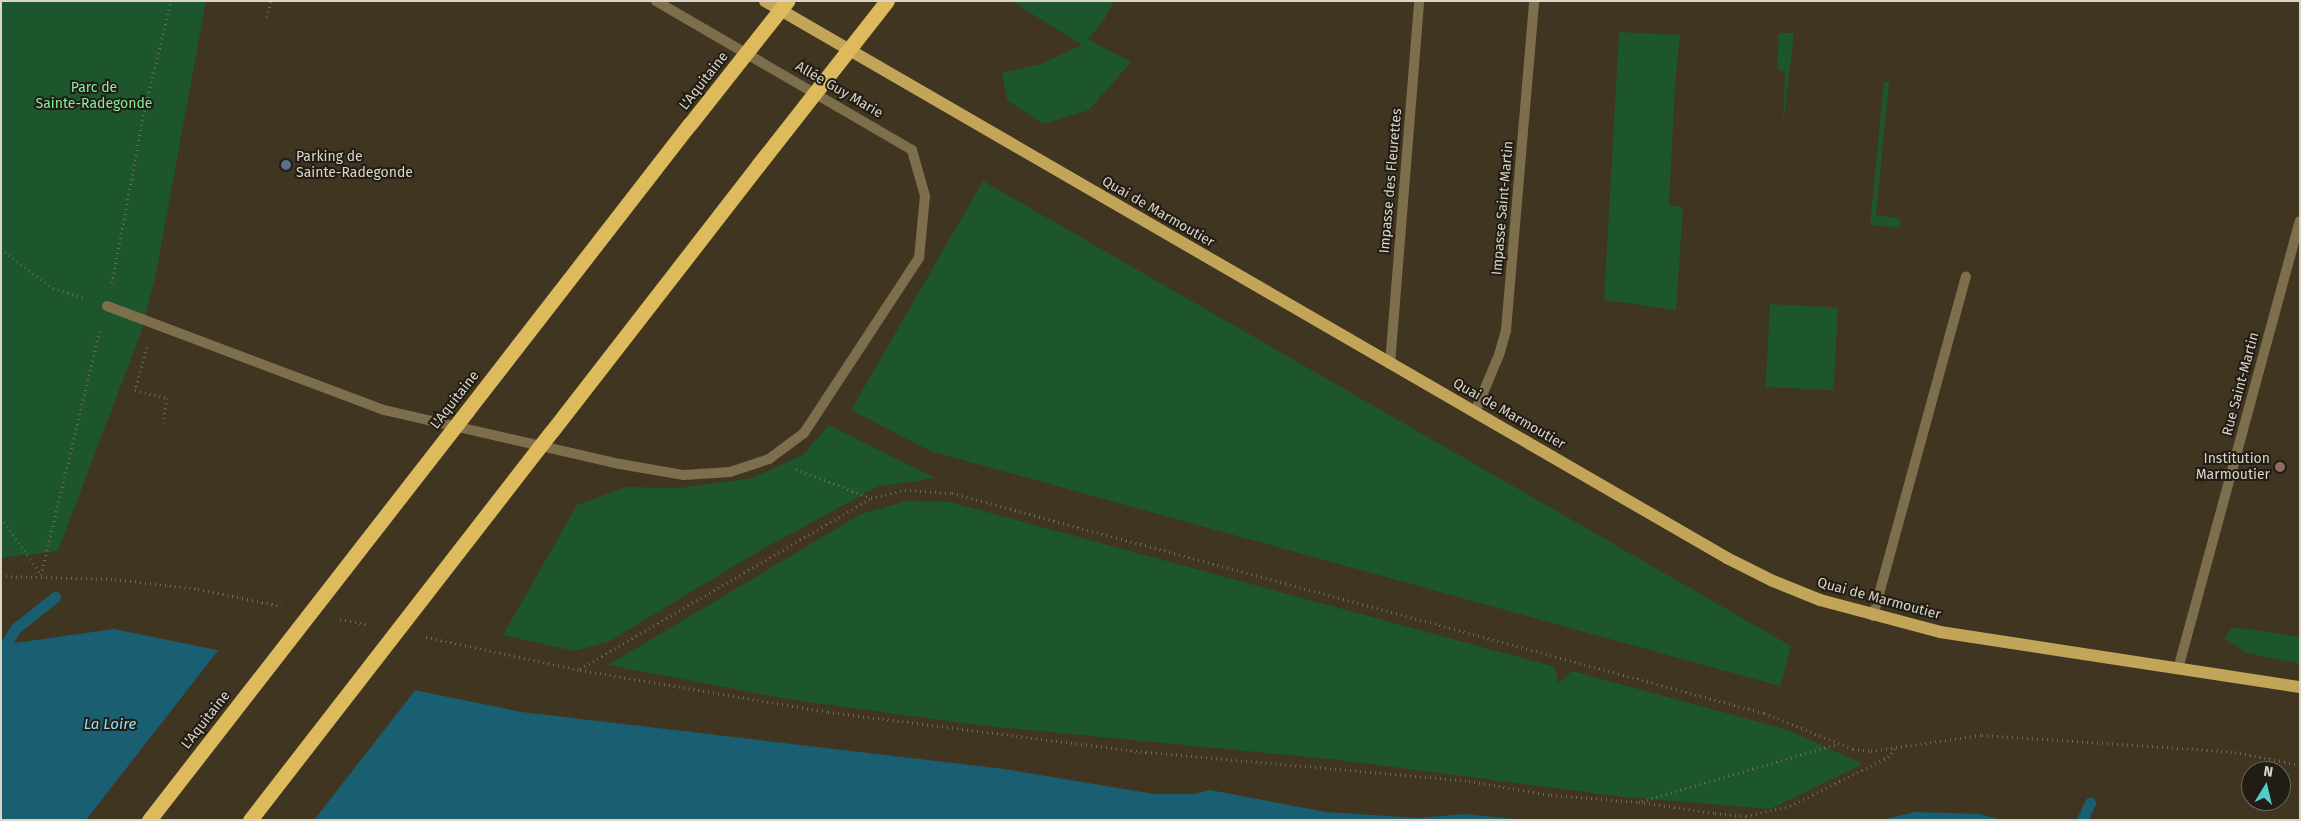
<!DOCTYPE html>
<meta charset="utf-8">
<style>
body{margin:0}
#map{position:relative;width:2301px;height:821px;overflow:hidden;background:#403520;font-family:"Fira Sans",sans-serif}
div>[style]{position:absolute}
.green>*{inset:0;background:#1d552c;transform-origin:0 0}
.water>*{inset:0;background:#195e71}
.pier>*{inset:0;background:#403520}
.stream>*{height:11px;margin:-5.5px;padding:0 5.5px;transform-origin:5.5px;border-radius:5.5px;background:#195e71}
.path>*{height:3px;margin-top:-1.5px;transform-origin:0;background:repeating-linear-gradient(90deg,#716755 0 1px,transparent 0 5px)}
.service>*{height:10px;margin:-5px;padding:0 5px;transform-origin:5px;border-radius:5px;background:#7d6f4b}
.minor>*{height:10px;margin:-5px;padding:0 5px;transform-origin:5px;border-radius:5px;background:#7d6f4b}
.primary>*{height:12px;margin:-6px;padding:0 6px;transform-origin:6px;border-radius:6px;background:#c2a558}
.motorway>*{height:15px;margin:-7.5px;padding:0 7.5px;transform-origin:7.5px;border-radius:7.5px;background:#ddba5c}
.motorway-bridge>*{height:15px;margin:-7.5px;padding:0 7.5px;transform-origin:7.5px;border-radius:7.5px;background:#ddba5c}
.dots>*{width:14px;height:14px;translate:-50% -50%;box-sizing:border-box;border:2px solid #221d14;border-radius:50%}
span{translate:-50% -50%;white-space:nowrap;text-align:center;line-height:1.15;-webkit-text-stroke:4px #221d14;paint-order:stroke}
.street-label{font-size:14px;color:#dbd4c8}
.park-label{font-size:14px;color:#86ee9b}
.poi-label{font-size:14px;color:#dbd4c8}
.left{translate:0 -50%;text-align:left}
.right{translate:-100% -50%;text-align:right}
.water-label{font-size:15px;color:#8be0fb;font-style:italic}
.frame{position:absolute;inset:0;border:2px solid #dbd4c8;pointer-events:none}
.north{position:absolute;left:2241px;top:761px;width:50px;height:50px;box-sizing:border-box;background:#221d14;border:1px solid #6c665c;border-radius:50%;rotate:9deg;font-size:14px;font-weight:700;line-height:20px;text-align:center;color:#dbd4c8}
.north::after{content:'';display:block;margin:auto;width:18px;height:22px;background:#52cdce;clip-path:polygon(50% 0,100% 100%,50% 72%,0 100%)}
</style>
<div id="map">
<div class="green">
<i style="clip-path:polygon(1px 1px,206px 1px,155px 279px,140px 335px,58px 551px,1px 558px)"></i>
<i style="clip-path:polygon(1011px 1px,1114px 1px,1104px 20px,1088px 39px,1131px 62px,1089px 110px,1043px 124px,1007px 100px,1002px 73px,1041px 64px,1082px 45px)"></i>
<i style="clip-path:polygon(1619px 32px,1680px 35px,1675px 83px,1669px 205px,1683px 207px,1676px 310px,1604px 300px)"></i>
<i style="clip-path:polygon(1779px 33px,1794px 33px,1783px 125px,1785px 72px,1777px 69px)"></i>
<i style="clip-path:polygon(1884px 82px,1889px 82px,1876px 215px,1900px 219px,1901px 228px,1870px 225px)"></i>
<i style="clip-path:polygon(983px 181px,1791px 646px,1780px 686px,930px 451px,851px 410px)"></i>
<i style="left:1770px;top:304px;width:68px;height:83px;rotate:3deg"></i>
<i style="clip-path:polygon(829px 425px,935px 478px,877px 487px,761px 550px,608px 642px,574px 651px,503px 635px,577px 505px,626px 487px,679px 488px,753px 478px,804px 454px)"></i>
<i style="clip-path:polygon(907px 501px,950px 502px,1555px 667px,1558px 683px,1572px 671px,1788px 730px,1863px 764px,1770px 809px,1624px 797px,1339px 760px,978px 725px,793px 700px,608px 665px,861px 514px)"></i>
<i style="clip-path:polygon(2233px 627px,2300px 637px,2300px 664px,2247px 653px,2224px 638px)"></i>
</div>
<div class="water">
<i style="clip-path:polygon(114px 629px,522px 712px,1004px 769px,1154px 794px,1194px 794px,1210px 790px,1326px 812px,1417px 818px,1465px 814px,1522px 820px,1px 820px,1px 645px)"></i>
<i style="clip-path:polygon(1915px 812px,1980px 814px,2001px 820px,1881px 820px)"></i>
</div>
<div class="pier">
<i style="clip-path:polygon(220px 648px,417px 688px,314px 820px,86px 820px)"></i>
</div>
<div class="stream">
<i style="left:1px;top:651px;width:27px;rotate:-57deg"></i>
<i style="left:16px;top:628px;width:50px;rotate:-38.5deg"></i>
<i style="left:2082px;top:820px;width:19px;rotate:-65deg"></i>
</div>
<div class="path">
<i style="left:267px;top:17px;width:16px;rotate:-76deg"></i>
<i style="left:1px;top:249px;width:65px;rotate:36.9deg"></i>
<i style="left:53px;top:288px;width:33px;rotate:18deg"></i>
<i style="left:112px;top:283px;width:179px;rotate:-79.4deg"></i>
<i style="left:145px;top:107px;width:109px;rotate:-76.2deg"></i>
<i style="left:147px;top:347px;width:45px;rotate:105.6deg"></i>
<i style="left:135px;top:390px;width:33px;rotate:14deg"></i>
<i style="left:167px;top:398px;width:25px;rotate:99deg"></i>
<i style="left:796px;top:469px;width:80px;rotate:21.1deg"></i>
<i style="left:1px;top:518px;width:69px;rotate:54.5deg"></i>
<i style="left:41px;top:575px;width:252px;rotate:-76.5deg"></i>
<i style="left:1px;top:576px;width:114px;rotate:1.5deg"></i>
<i style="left:115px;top:579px;width:84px;rotate:6.9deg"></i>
<i style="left:198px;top:589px;width:85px;rotate:11.6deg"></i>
<i style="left:340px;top:619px;width:26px;rotate:11deg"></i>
<i style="left:426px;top:637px;width:157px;rotate:12.1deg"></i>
<i style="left:580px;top:670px;width:252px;rotate:9.6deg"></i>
<i style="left:828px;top:712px;width:321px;rotate:7.2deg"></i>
<i style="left:1146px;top:752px;width:324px;rotate:5.1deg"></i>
<i style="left:1469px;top:781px;width:83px;rotate:9.7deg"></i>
<i style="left:1551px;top:795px;width:88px;rotate:4.5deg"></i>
<i style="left:1639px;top:802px;width:77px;rotate:8.2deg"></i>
<i style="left:1715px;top:813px;width:31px;rotate:6deg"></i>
<i style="left:1746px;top:816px;width:45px;rotate:-12.8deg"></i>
<i style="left:1790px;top:806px;width:110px;rotate:-26.6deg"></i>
<i style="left:1888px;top:757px;width:11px;rotate:-52deg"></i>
<i style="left:580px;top:669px;width:338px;rotate:-30.4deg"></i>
<i style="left:871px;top:498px;width:35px;rotate:-13deg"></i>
<i style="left:905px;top:490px;width:47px;rotate:3.7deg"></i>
<i style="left:952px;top:493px;width:841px;rotate:15.16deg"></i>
<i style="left:1764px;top:713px;width:96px;rotate:22deg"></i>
<i style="left:1853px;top:749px;width:18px;rotate:6deg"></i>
<i style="left:1871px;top:751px;width:112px;rotate:-8.2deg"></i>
<i style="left:1982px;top:735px;width:254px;rotate:3.8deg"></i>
<i style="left:2235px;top:752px;width:66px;rotate:11.3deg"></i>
<i style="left:1642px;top:801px;width:203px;rotate:-16.3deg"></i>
</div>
<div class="service">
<i style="left:107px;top:306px;width:296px;rotate:20.6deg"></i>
<i style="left:384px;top:410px;width:242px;rotate:12.9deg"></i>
<i style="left:620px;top:464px;width:65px;rotate:9.8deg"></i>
<i style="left:684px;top:475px;width:46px;rotate:-3.7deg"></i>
<i style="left:730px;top:472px;width:41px;rotate:-18.4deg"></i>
<i style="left:769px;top:459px;width:44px;rotate:-36.6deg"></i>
<i style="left:804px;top:433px;width:209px;rotate:-56.7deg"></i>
<i style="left:919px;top:258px;width:62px;rotate:-84.5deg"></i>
<i style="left:925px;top:196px;width:48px;rotate:-105.8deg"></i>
<i style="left:912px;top:150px;width:296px;rotate:-149.8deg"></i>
<i style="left:1873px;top:616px;width:352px;rotate:-74.7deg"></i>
</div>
<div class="minor">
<i style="left:1390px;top:364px;width:364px;rotate:-85.4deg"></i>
<i style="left:1475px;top:412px;width:62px;rotate:-67.2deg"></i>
<i style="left:1499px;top:355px;width:26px;rotate:-74deg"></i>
<i style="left:1506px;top:330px;width:330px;rotate:-85.1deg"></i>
<i style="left:2178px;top:669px;width:464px;rotate:-74.8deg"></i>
</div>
<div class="primary">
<i style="left:765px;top:1px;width:1112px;rotate:30.07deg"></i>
<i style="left:1727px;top:558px;width:51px;rotate:26.6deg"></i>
<i style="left:1773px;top:581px;width:51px;rotate:22deg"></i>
<i style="left:1820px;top:600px;width:124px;rotate:14.9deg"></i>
<i style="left:1940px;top:632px;width:364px;rotate:8.7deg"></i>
</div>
<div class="motorway">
<i style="left:467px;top:411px;width:363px;rotate:-52.2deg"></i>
<i style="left:552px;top:431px;width:338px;rotate:-52.2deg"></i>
</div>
<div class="motorway-bridge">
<i style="left:690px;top:124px;width:157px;rotate:-51.7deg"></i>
<i style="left:759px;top:164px;width:207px;rotate:-51.9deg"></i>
<i style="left:149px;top:820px;width:518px;rotate:-52.13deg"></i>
<i style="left:250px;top:820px;width:492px;rotate:-52.2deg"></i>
</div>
<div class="dots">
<i style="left:286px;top:165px;background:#5c6f8a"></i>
<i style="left:2280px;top:467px;background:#8d6e63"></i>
</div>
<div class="street-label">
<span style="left:704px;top:81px;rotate:-52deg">L'Aquitaine</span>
<span style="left:839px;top:90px;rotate:30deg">Allée Guy Marie</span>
<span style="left:1391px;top:181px;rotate:-85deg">Impasse des Fleurettes</span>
<span style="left:1503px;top:208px;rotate:-85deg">Impasse Saint-Martin</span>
<span style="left:1158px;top:212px;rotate:30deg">Quai de Marmoutier</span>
<span style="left:2241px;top:384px;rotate:-75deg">Rue Saint-Martin</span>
<span style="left:455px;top:400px;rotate:-52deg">L'Aquitaine</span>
<span style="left:1509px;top:414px;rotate:30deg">Quai de Marmoutier</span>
<span style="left:1879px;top:599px;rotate:15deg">Quai de Marmoutier</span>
<span style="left:206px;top:720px;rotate:-52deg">L'Aquitaine</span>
</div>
<div class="park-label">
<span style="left:94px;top:96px">Parc de<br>Sainte-Radegonde</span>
</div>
<div class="poi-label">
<span class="left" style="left:296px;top:165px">Parking de<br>Sainte-Radegonde</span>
<span class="right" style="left:2270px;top:467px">Institution<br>Marmoutier</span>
</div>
<div class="water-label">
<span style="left:110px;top:725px">La Loire</span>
</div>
<div class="frame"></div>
<div class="north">N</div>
</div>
